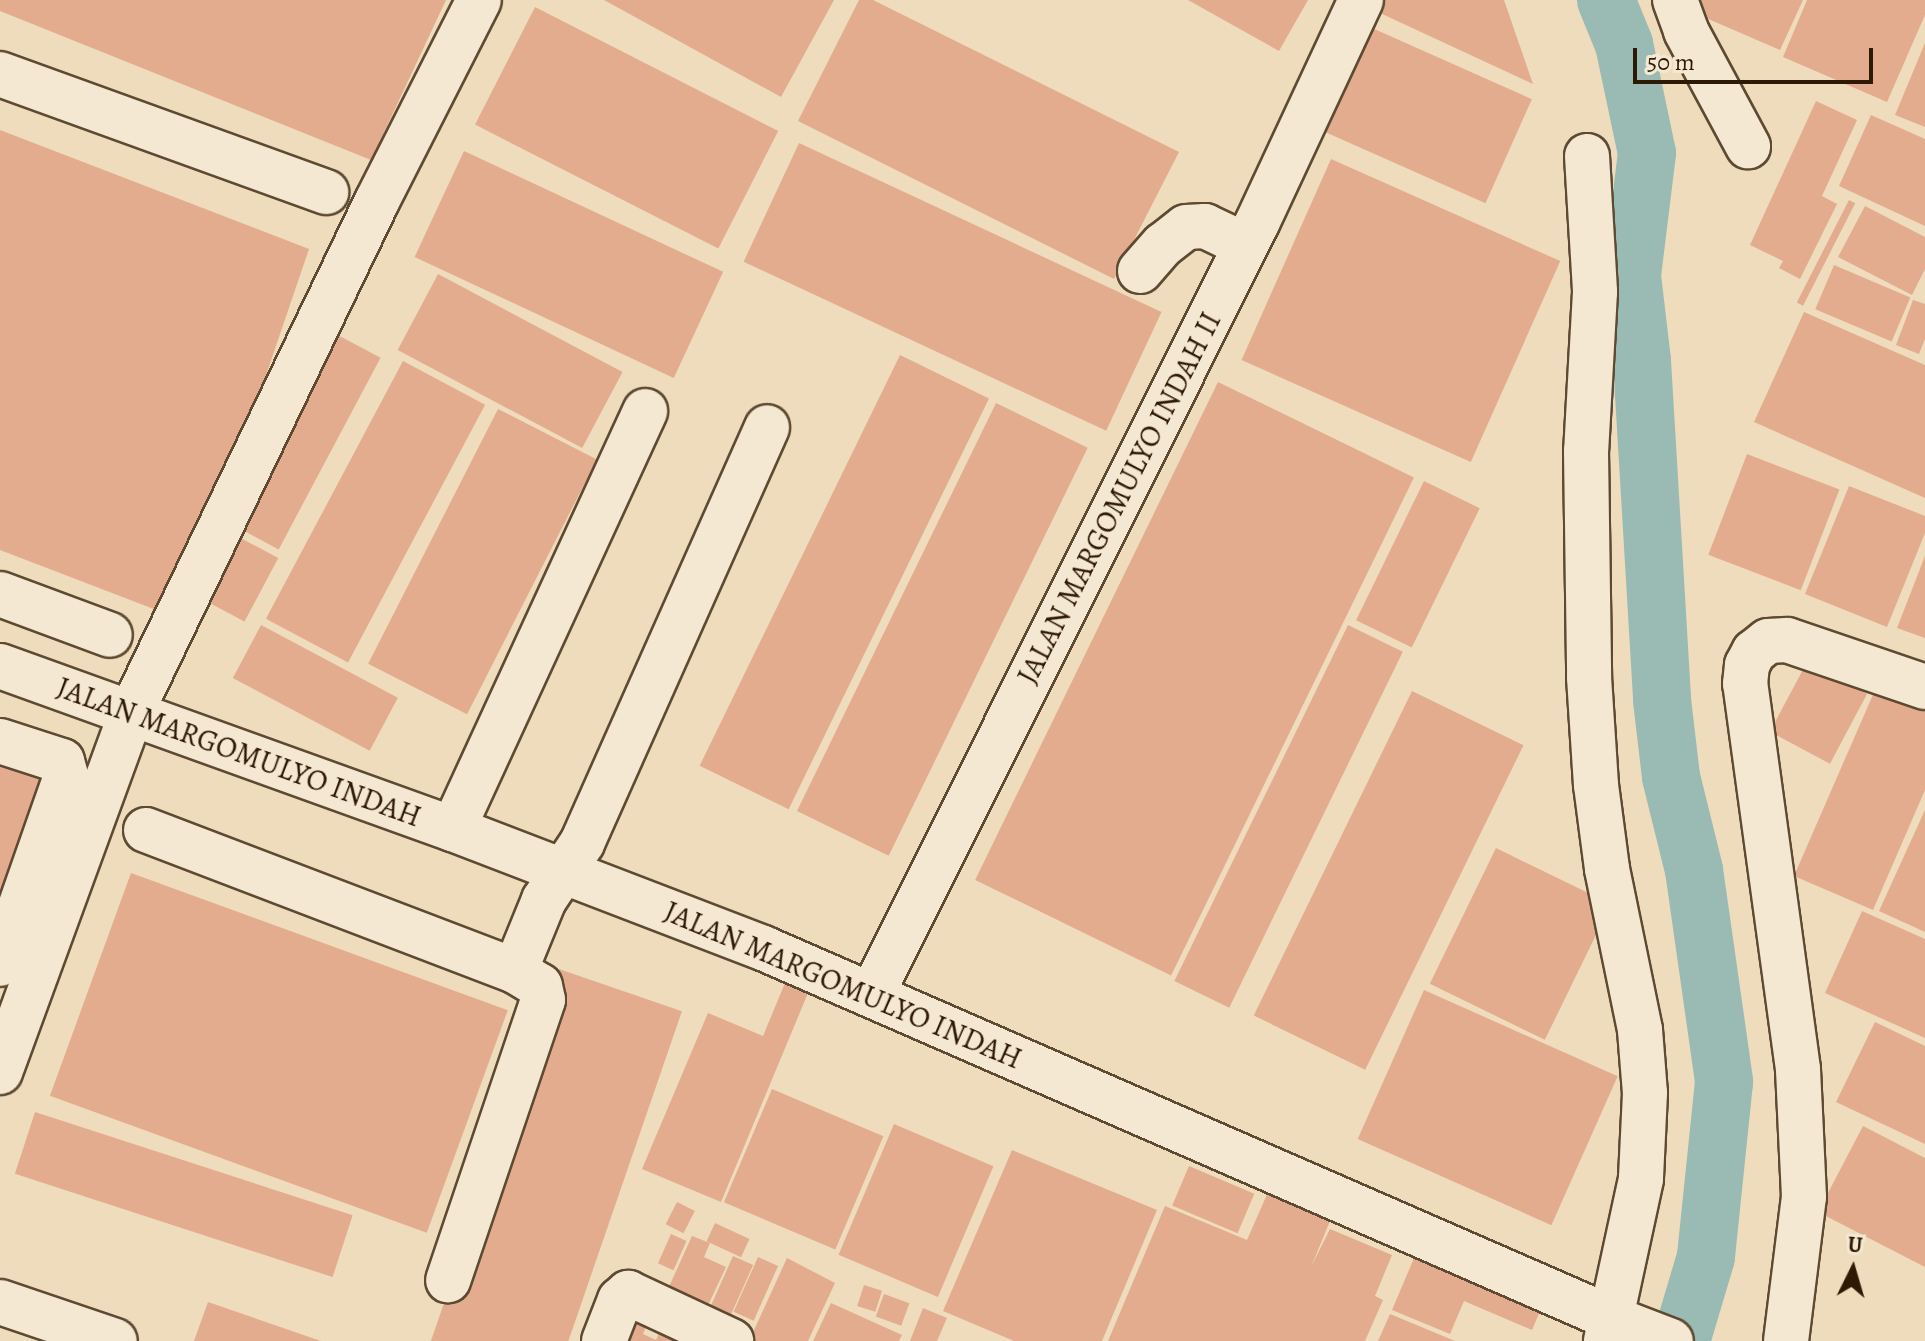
<!DOCTYPE html>
<style>
body{margin:0}
#map{position:relative;width:1925px;height:1341px;overflow:hidden;background:#eedcbc;font-family:Alegreya,serif}
div>[style]{position:absolute}
.river>*{height:58px;margin:-29px;padding:0 29px;transform-origin:29px;border-radius:29px;background:#99bbb4}
.building>*{inset:0;background:#e3ac8f;transform-origin:0 0}
.roads{filter:drop-shadow(2px 0 #5e4a32) drop-shadow(-2px 0 #5e4a32) drop-shadow(0 2px #5e4a32) drop-shadow(0 -2px #5e4a32)}
.minor>*{height:44px;margin:-22px;padding:0 22px;transform-origin:22px;border-radius:22px;background:#f4e8d3}
span{translate:-50% -50%;white-space:nowrap;text-align:center;line-height:1.15;-webkit-text-stroke:6px #f4e8d3;paint-order:stroke}
.street-label{font-size:30px;color:#2e1904}
.north{position:absolute;left:1813px;top:1229px;width:80px;height:80px;-webkit-text-stroke:6px #f4e8d3;paint-order:stroke;rotate:5deg;font-size:22px;font-weight:700;line-height:32px;text-align:center;color:#2e1904}
.north::after{content:'';display:block;margin:auto;width:28px;height:36px;background:#2e1904;clip-path:polygon(50% 0,100% 100%,50% 72%,0 100%)}
.scale{position:absolute;left:1633px;top:48px;width:240px;height:36px;box-sizing:border-box;border:4px solid #2e1904;border-top:0;padding-left:10px;font-size:24px;line-height:28px;white-space:nowrap;color:#2e1904;-webkit-text-stroke:6px #f4e8d3;paint-order:stroke}
</style>
<div id="map">
<div class="river">
<i style="left:1606px;top:0;width:48px;rotate:67.8deg"></i>
<i style="left:1624px;top:44px;width:111px;rotate:78.1deg"></i>
<i style="left:1647px;top:153px;width:124px;rotate:97deg"></i>
<i style="left:1632px;top:276px;width:86px;rotate:83.3deg"></i>
<i style="left:1642px;top:361px;width:340px;rotate:86.6deg"></i>
<i style="left:1662px;top:700px;width:78px;rotate:83.3deg"></i>
<i style="left:1671px;top:777px;width:96px;rotate:76.1deg"></i>
<i style="left:1694px;top:870px;width:214px;rotate:81.9deg"></i>
<i style="left:1724px;top:1082px;width:176px;rotate:95.9deg"></i>
<i style="left:1706px;top:1257px;width:88px;rotate:106.6deg"></i>
</div>
<div class="building">
<i style="clip-path:polygon(0 0,446px 0,371px 160px,0 11px)"></i>
<i style="clip-path:polygon(604px 0,834px 0,781px 97px)"></i>
<i style="clip-path:polygon(859px 0,873px 0,1179px 152px,1114px 279px,798px 121px)"></i>
<i style="clip-path:polygon(1188px 0,1308px 0,1279px 51px)"></i>
<i style="clip-path:polygon(1385px 0,1504px 0,1533px 84px,1380px 13px)"></i>
<i style="clip-path:polygon(1686px 0,1803px 0,1780px 50px,1683px 8px)"></i>
<i style="clip-path:polygon(1807px 0,1925px 0,1925px 15px,1887px 102px,1783px 57px)"></i>
<i style="left:535px;top:7px;width:273px;height:132px;rotate:27deg"></i>
<i style="left:1372px;top:28px;width:175px;height:114px;rotate:24deg"></i>
<i style="clip-path:polygon(1925px 43px,1925px 127px,1895px 115px)"></i>
<i style="clip-path:polygon(1816px 101px,1857px 120px,1822px 196px,1837px 204px,1800px 279px,1779px 268px,1783px 261px,1750px 245px)"></i>
<i style="clip-path:polygon(1871px 115px,1925px 139px,1925px 226px,1839px 186px)"></i>
<i style="clip-path:polygon(0 130px,309px 249px,246px 434px,159px 611px,0 550px)"></i>
<i style="left:799px;top:143px;width:400px;height:131px;rotate:25deg"></i>
<i style="left:464px;top:151px;width:286px;height:117px;rotate:25deg"></i>
<i style="left:1331px;top:159px;width:251px;height:220px;rotate:24deg"></i>
<i style="left:1849px;top:200px;width:7px;height:115px;rotate:27deg"></i>
<i style="clip-path:polygon(1865px 206px,1925px 237px,1925px 269px,1912px 295px,1838px 257px)"></i>
<i style="left:1834px;top:265px;width:83px;height:48px;rotate:23deg"></i>
<i style="left:438px;top:274px;width:209px;height:86px;rotate:28deg"></i>
<i style="clip-path:polygon(1913px 300px,1925px 304px,1925px 339px,1919px 354px,1896px 345px)"></i>
<i style="clip-path:polygon(1804px 312px,1925px 365px,1925px 498px,1754px 422px)"></i>
<i style="left:332px;top:332px;width:55px;height:217px;rotate:28deg"></i>
<i style="left:900px;top:355px;width:99px;height:457px;rotate:26deg"></i>
<i style="left:403px;top:361px;width:93px;height:292px;rotate:28deg"></i>
<i style="left:1218px;top:382px;width:218px;height:554px;rotate:26deg"></i>
<i style="left:996px;top:403px;width:102px;height:454px;rotate:26deg"></i>
<i style="left:498px;top:409px;width:111px;height:286px;rotate:27deg"></i>
<i style="left:1747px;top:454px;width:99px;height:108px;rotate:21deg"></i>
<i style="left:1424px;top:481px;width:62px;height:155px;rotate:26deg"></i>
<i style="clip-path:polygon(1849px 486px,1925px 516px,1925px 533px,1887px 627px,1805px 594px)"></i>
<i style="left:235px;top:535px;width:49px;height:72px;rotate:28deg"></i>
<i style="clip-path:polygon(1925px 556px,1925px 638px,1897px 628px)"></i>
<i style="left:261px;top:625px;width:155px;height:60px;rotate:28deg"></i>
<i style="left:1348px;top:625px;width:61px;height:396px;rotate:26deg"></i>
<i style="left:1807px;top:662px;width:68px;height:79px;rotate:28deg"></i>
<i style="clip-path:polygon(1875px 690px,1925px 711px,1925px 790px,1873px 910px,1794px 876px)"></i>
<i style="left:1412px;top:691px;width:124px;height:361px;rotate:26deg"></i>
<i style="clip-path:polygon(0 755px,60px 776px,0 949px)"></i>
<i style="clip-path:polygon(1925px 810px,1925px 932px,1879px 911px)"></i>
<i style="left:1496px;top:848px;width:128px;height:151px;rotate:26deg"></i>
<i style="left:131px;top:873px;width:401px;height:237px;rotate:20deg"></i>
<i style="clip-path:polygon(1862px 911px,1925px 939px,1925px 1038px,1825px 993px)"></i>
<i style="left:559px;top:969px;width:130px;height:394px;rotate:19deg"></i>
<i style="clip-path:polygon(785px 983px,808px 993px,721px 1202px,642px 1169px,708px 1013px,763px 1036px)"></i>
<i style="left:1424px;top:990px;width:212px;height:163px;rotate:24deg"></i>
<i style="clip-path:polygon(1875px 1022px,1925px 1046px,1925px 1144px,1836px 1102px)"></i>
<i style="left:772px;top:1089px;width:121px;height:123px;rotate:23deg"></i>
<i style="left:35px;top:1112px;width:334px;height:65px;rotate:18deg"></i>
<i style="left:894px;top:1124px;width:108px;height:142px;rotate:23deg"></i>
<i style="clip-path:polygon(1863px 1126px,1925px 1158px,1925px 1267px,1818px 1212px)"></i>
<i style="clip-path:polygon(1012px 1150px,1157px 1210px,1102px 1341px,1014px 1341px,943px 1311px)"></i>
<i style="left:1189px;top:1166px;width:71px;height:43px;rotate:23deg"></i>
<i style="clip-path:polygon(1272px 1183px,1335px 1209px,1311px 1267px,1330px 1229px,1392px 1255px,1375px 1296px,1383px 1300px,1365px 1341px,1108px 1341px,1165px 1206px,1247px 1240px)"></i>
<i style="left:677px;top:1202px;width:20px;height:25px;rotate:27deg"></i>
<i style="left:715px;top:1223px;width:38px;height:20px;rotate:25deg"></i>
<i style="left:671px;top:1234px;width:17px;height:32px;rotate:24deg"></i>
<i style="clip-path:polygon(692px 1236px,710px 1243px,704px 1257px,726px 1267px,704px 1314px,668px 1289px)"></i>
<i style="clip-path:polygon(1417px 1251px,1543px 1304px,1532px 1330px,1464px 1301px,1450px 1334px,1392px 1310px)"></i>
<i style="left:733px;top:1256px;width:22px;height:56px;rotate:24deg"></i>
<i style="left:758px;top:1257px;width:22px;height:60px;rotate:24deg"></i>
<i style="clip-path:polygon(787px 1258px,835px 1283px,808px 1341px,753px 1341px,750px 1339px)"></i>
<i style="left:864px;top:1285px;width:19px;height:22px;rotate:18deg"></i>
<i style="left:884px;top:1294px;width:27px;height:24px;rotate:20deg"></i>
<i style="clip-path:polygon(208px 1302px,321px 1341px,194px 1341px)"></i>
<i style="clip-path:polygon(831px 1303px,902px 1335px,899px 1341px,813px 1341px)"></i>
<i style="clip-path:polygon(923px 1308px,947px 1318px,937px 1341px,910px 1341px)"></i>
<i style="clip-path:polygon(653px 1311px,643px 1334px,656px 1340px,664px 1322px,692px 1341px,624px 1341px,619px 1323px)"></i>
<i style="clip-path:polygon(1390px 1314px,1455px 1341px,1378px 1341px)"></i>
</div>
<div class="roads">
<div class="minor">
<i style="left:1675px;top:0;width:33px;rotate:70deg"></i>
<i style="left:1686px;top:31px;width:131px;rotate:61.7deg"></i>
<i style="left:0;top:74px;width:347px;rotate:19.9deg"></i>
<i style="left:1587px;top:156px;width:136px;rotate:86.6deg"></i>
<i style="left:1595px;top:292px;width:159px;rotate:93.2deg"></i>
<i style="left:1586px;top:451px;width:226px;rotate:89.2deg"></i>
<i style="left:1589px;top:677px;width:108px;rotate:86.3deg"></i>
<i style="left:1596px;top:785px;width:85px;rotate:82.5deg"></i>
<i style="left:1607px;top:869px;width:164px;rotate:78.4deg"></i>
<i style="left:1640px;top:1030px;width:63px;rotate:85.5deg"></i>
<i style="left:1645px;top:1093px;width:86px;rotate:92.7deg"></i>
<i style="left:1641px;top:1179px;width:166px;rotate:102.2deg"></i>
<i style="left:1140px;top:271px;width:35px;rotate:-49deg"></i>
<i style="left:1163px;top:245px;width:29px;rotate:-38deg"></i>
<i style="left:1186px;top:227px;width:19px;rotate:-3deg"></i>
<i style="left:1205px;top:226px;width:44px;rotate:25.4deg"></i>
<i style="left:0;top:594px;width:117px;rotate:20.4deg"></i>
<i style="left:0;top:666px;width:481px;rotate:19.8deg"></i>
<i style="left:453px;top:829px;width:332px;rotate:21deg"></i>
<i style="left:763px;top:948px;width:925px;rotate:23.57deg"></i>
<i style="left:1611px;top:1318px;width:64px;rotate:21deg"></i>
<i style="left:0;top:741px;width:65px;rotate:17.9deg"></i>
<i style="left:62px;top:761px;width:16px;rotate:75deg"></i>
<i style="left:66px;top:776px;width:199px;rotate:109.3deg"></i>
<i style="left:453px;top:829px;width:460px;rotate:-65.3deg"></i>
<i style="left:146px;top:830px;width:395px;rotate:20.9deg"></i>
<i style="left:515px;top:971px;width:29px;rotate:31deg"></i>
<i style="left:540px;top:986px;width:14px;rotate:78deg"></i>
<i style="left:543px;top:1000px;width:296px;rotate:108.7deg"></i>
<i style="left:515px;top:971px;width:77px;rotate:-67.8deg"></i>
<i style="left:544px;top:900px;width:69px;rotate:-56.3deg"></i>
<i style="left:582px;top:843px;width:455px;rotate:-66deg"></i>
<i style="left:872px;top:994px;width:862px;rotate:-63.46deg"></i>
<i style="left:1257px;top:223px;width:246px;rotate:-65deg"></i>
<i style="left:0;top:1072px;width:384px;rotate:-69.9deg"></i>
<i style="left:132px;top:711px;width:566px;rotate:-64.34deg"></i>
<i style="left:377px;top:201px;width:225px;rotate:-63.1deg"></i>
<i style="left:0;top:1302px;width:121px;rotate:18.7deg"></i>
<i style="left:604px;top:1341px;width:44px;rotate:-68.7deg"></i>
<i style="left:620px;top:1300px;width:11px;rotate:-41deg"></i>
<i style="left:628px;top:1293px;width:114px;rotate:25deg"></i>
<i style="left:1786px;top:1341px;width:145px;rotate:-82.9deg"></i>
<i style="left:1804px;top:1197px;width:128px;rotate:-92.7deg"></i>
<i style="left:1798px;top:1069px;width:389px;rotate:-97.8deg"></i>
<i style="left:1745px;top:684px;width:19px;rotate:-84deg"></i>
<i style="left:1747px;top:665px;width:15px;rotate:-62deg"></i>
<i style="left:1754px;top:652px;width:18px;rotate:-38deg"></i>
<i style="left:1768px;top:641px;width:19px;rotate:-3deg"></i>
<i style="left:1787px;top:640px;width:146px;rotate:18.8deg"></i>
</div>
</div>
<div class="street-label">
<span style="left:1119px;top:498px;rotate:-63deg">JALAN MARGOMULYO INDAH II</span>
<span style="left:239px;top:752px;rotate:20deg">JALAN MARGOMULYO INDAH</span>
<span style="left:843px;top:985px;rotate:23deg">JALAN MARGOMULYO INDAH</span>
</div>
<div class="north">U</div>
<div class="scale">50 m</div>
</div>
